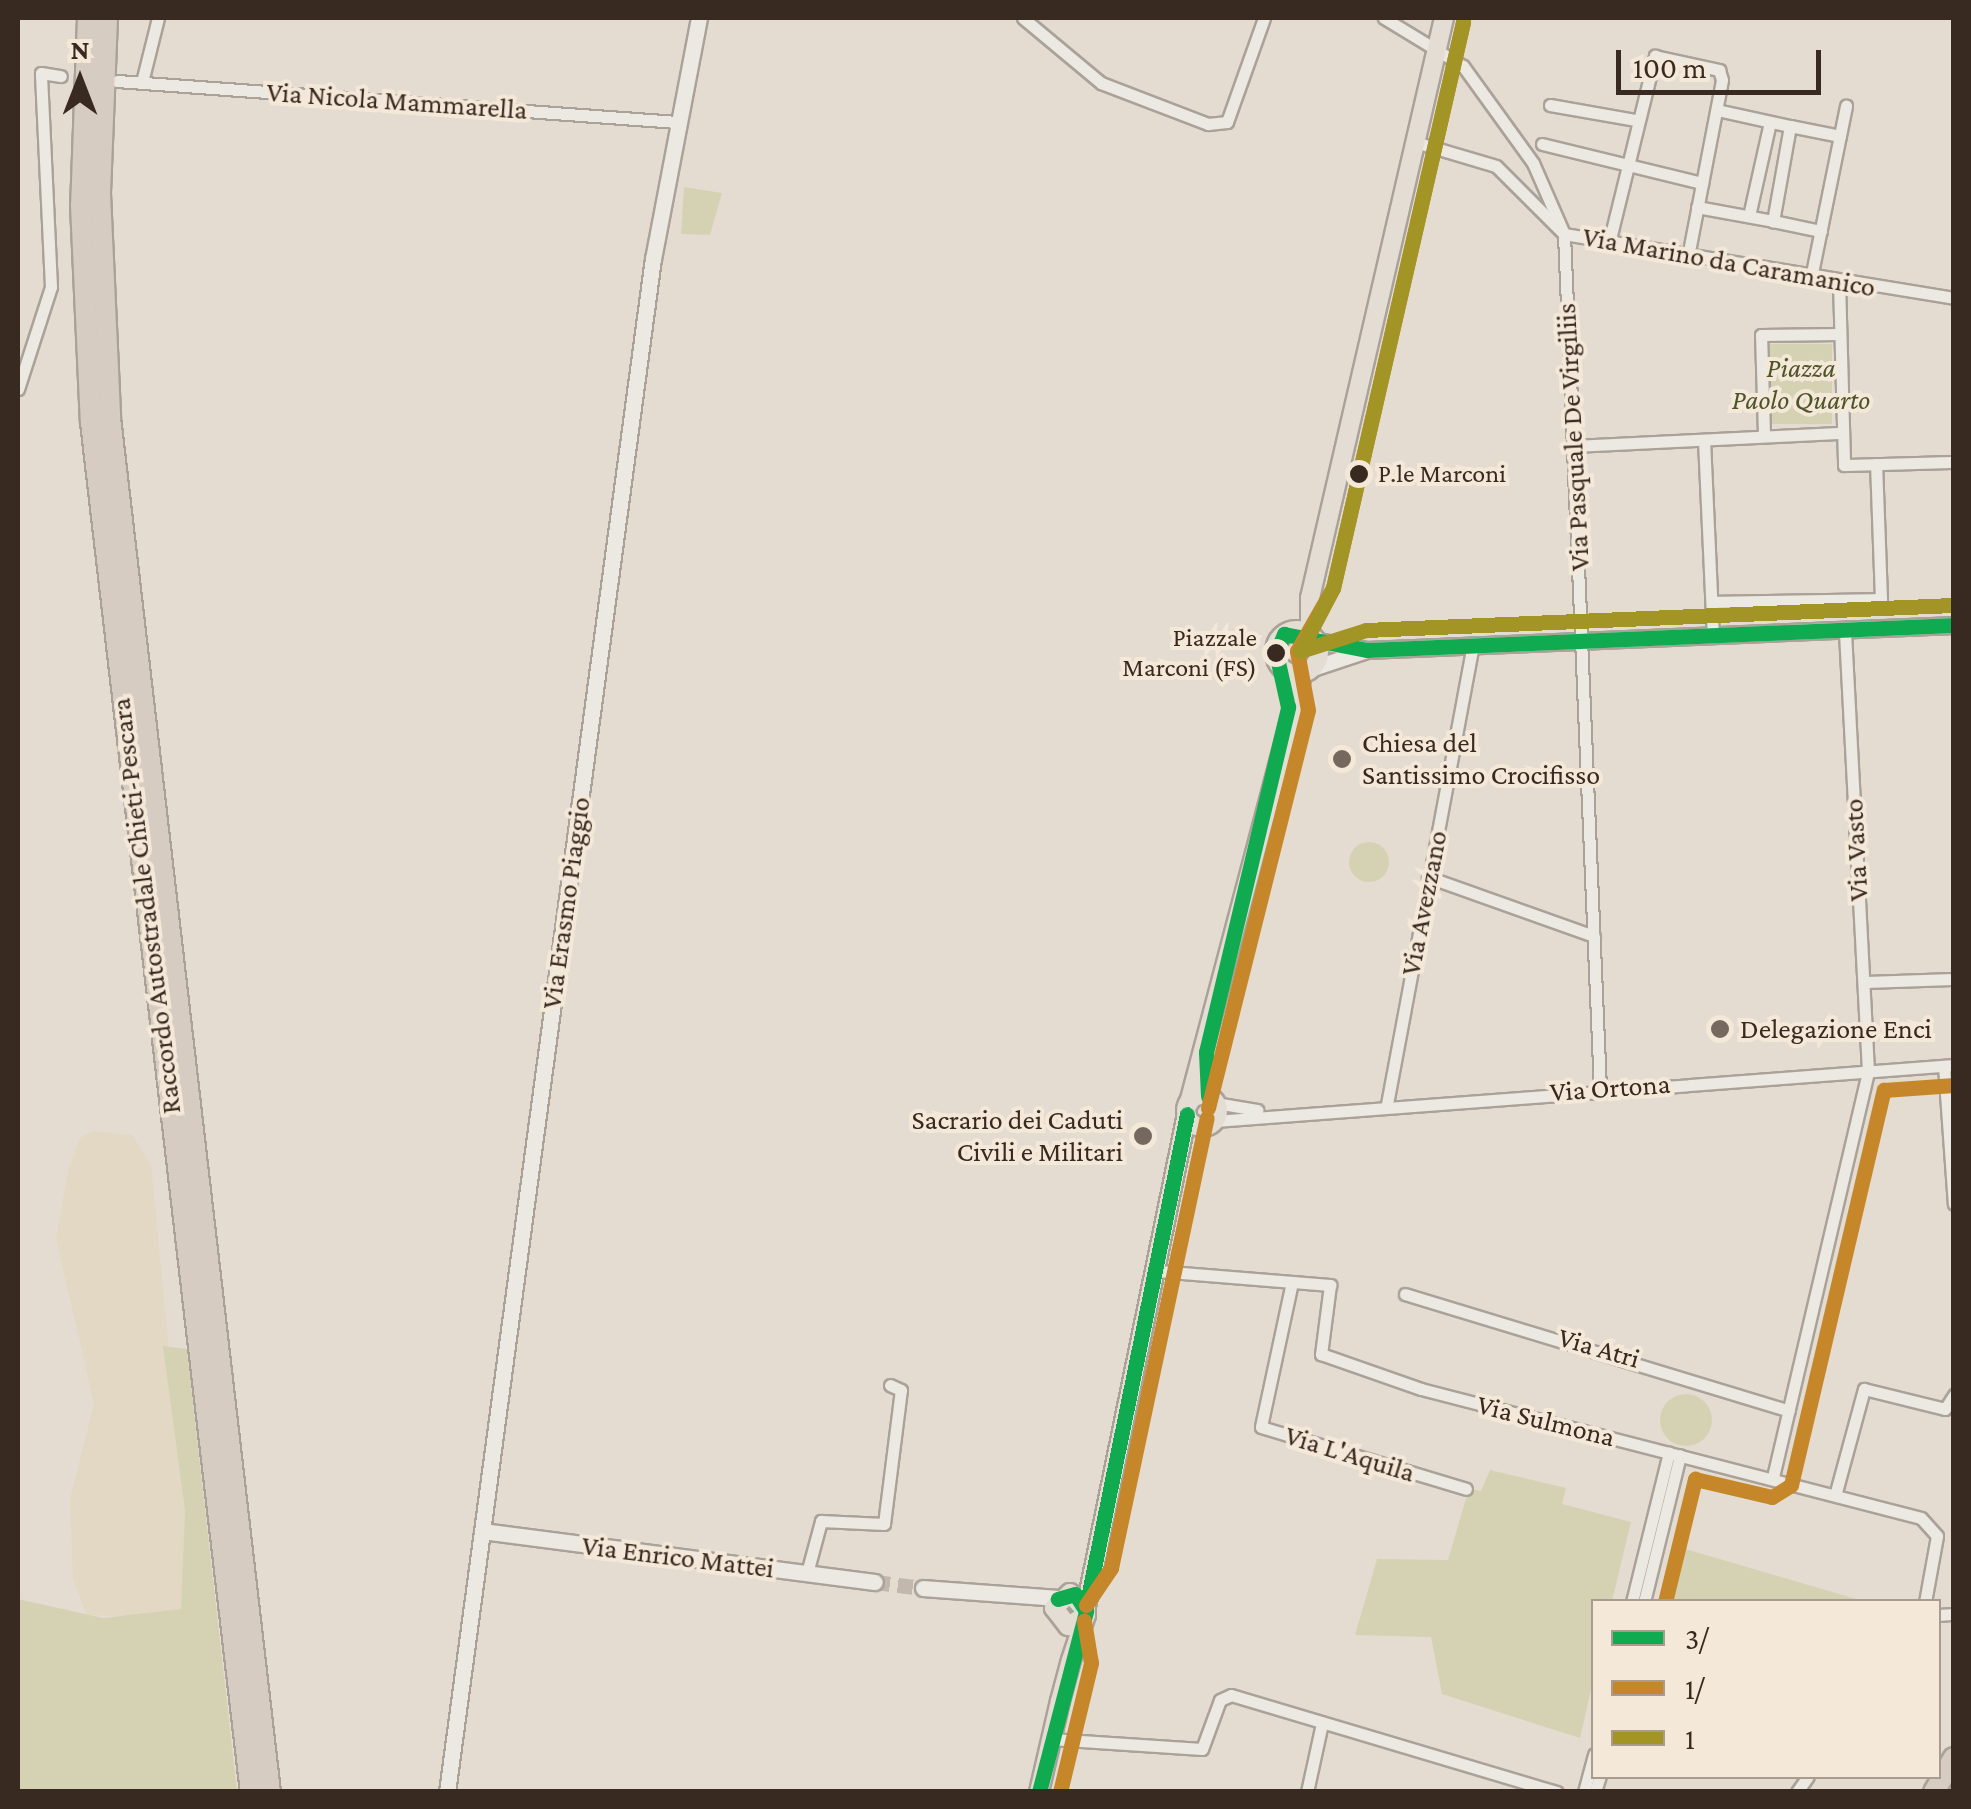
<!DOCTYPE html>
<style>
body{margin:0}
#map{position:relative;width:1971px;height:1809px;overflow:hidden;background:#e4dcd1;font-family:"Crimson Pro",serif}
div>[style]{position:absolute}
.farmland>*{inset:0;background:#e2d8c3}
.green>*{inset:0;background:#d5d2b4;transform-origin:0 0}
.round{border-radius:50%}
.secondary-tunnel>*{height:15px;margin-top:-7.5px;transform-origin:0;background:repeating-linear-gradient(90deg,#c2b8ae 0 15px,transparent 0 23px)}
.roads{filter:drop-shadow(2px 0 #aaa299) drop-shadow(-2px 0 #aaa299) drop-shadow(0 2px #aaa299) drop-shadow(0 -2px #aaa299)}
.street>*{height:11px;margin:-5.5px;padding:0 5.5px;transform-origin:5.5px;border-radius:5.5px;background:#ece8e2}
.secondary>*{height:15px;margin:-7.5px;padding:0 7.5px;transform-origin:7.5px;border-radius:7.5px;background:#ece8e2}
.primary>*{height:18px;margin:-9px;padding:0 9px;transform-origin:9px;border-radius:9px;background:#e4ddd4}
.primary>.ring{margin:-9px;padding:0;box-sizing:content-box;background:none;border:18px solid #e4ddd4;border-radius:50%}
.highway>*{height:20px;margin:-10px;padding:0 10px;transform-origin:10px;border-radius:10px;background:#d7ccc2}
.bus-1>*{height:15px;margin:-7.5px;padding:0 7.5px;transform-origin:7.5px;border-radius:7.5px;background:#10ab51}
.bus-2>*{height:15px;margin:-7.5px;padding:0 7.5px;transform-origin:7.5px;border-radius:7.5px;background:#c5872a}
.bus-3>*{height:15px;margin:-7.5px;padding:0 7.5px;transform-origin:7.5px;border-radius:7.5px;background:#a39426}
.dots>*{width:28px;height:28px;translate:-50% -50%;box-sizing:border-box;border:5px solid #f4e8d8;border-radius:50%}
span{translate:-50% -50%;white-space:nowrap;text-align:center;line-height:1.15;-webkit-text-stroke:8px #f4e8d8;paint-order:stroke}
.bus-label{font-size:26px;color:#392a21}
.left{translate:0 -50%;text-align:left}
.right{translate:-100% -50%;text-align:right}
.street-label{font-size:28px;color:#392a21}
.park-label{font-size:28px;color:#4e5329;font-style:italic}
.poi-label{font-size:28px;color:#392a21}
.frame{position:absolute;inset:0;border:20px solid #392a21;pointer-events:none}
.legend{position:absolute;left:1591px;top:1599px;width:350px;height:180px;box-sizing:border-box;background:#f4e8d8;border:2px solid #a99c8f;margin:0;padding:12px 18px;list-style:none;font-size:30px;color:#392a21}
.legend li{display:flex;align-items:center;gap:20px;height:50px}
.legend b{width:50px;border:2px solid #a99c8f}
.north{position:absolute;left:30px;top:30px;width:100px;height:100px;-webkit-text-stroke:8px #f4e8d8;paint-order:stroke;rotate:0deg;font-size:28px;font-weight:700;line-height:40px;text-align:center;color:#392a21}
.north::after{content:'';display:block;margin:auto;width:35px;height:45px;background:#392a21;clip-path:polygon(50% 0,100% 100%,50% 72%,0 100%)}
.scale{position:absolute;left:1616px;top:50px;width:205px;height:45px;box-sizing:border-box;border:5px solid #392a21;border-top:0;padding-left:12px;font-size:30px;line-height:35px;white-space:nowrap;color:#392a21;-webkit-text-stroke:8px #f4e8d8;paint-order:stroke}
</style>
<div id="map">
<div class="farmland">
<i style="clip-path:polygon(93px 1131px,132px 1135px,151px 1165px,185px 1510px,181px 1609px,153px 1618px,87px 1615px,73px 1580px,70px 1499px,94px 1404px,56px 1238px,69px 1167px,80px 1138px)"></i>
</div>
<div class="green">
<i style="clip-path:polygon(684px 187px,722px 193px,710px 235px,681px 234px)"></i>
<i style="left:1769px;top:344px;width:63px;height:80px"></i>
<i class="round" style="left:1349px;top:842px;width:40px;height:40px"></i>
<i style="clip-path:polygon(163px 1346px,187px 1349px,237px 1791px,18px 1791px,18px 1599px,103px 1618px,181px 1609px,185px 1510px)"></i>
<i class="round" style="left:1660px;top:1394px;width:52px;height:52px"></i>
<i style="clip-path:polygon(1490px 1470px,1566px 1488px,1562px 1504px,1631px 1522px,1612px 1601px,1594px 1602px,1593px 1681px,1580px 1738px,1442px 1694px,1431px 1637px,1355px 1635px,1377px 1559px,1448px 1560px,1469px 1488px,1481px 1491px)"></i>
<i style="clip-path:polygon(1672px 1545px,1856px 1599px,1659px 1601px)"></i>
</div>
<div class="secondary-tunnel">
<i style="left:875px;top:1582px;width:48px;rotate:7.1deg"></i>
</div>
<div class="roads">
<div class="street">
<i style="left:1023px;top:18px;width:102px;rotate:39.8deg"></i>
<i style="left:1101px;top:83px;width:115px;rotate:21deg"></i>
<i style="left:1208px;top:124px;width:19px;rotate:-6deg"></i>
<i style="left:1227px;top:122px;width:110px;rotate:-70.4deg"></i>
<i style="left:1384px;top:18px;width:92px;rotate:31.3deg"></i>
<i style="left:1463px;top:66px;width:120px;rotate:54.2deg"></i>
<i style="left:1533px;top:163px;width:77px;rotate:66.4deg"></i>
<i style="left:1564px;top:234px;width:856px;rotate:87.59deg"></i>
<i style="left:117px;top:81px;width:561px;rotate:4.19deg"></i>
<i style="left:142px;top:82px;width:66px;rotate:-76deg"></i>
<i style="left:1550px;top:105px;width:86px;rotate:10deg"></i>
<i style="left:1717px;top:110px;width:75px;rotate:12.4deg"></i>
<i style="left:1790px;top:126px;width:97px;rotate:100.1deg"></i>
<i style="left:1773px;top:221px;width:49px;rotate:11.8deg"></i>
<i style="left:1790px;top:126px;width:51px;rotate:11.3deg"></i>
<i style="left:1415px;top:142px;width:84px;rotate:16.5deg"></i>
<i style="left:1496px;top:166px;width:96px;rotate:45deg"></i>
<i style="left:1564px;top:234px;width:395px;rotate:9.3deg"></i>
<i style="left:1542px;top:144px;width:165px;rotate:13.7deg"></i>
<i style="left:1697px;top:207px;width:77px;rotate:10.4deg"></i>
<i style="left:1749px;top:216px;width:96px;rotate:-77.4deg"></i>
<i style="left:1609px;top:243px;width:193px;rotate:-76.2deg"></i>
<i style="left:1655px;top:56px;width:66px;rotate:12.3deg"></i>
<i style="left:1719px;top:70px;width:10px;rotate:73deg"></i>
<i style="left:1722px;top:80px;width:180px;rotate:100.9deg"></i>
<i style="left:1811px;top:278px;width:176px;rotate:-78.5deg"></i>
<i style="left:1839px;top:282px;width:183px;rotate:88.4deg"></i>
<i style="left:1844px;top:465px;width:110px;rotate:-1.6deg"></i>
<i style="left:18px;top:389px;width:107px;rotate:-72.1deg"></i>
<i style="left:51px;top:287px;width:214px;rotate:-92.7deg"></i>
<i style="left:41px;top:73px;width:20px;rotate:9deg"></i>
<i style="left:1764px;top:434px;width:99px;rotate:-91.7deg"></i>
<i style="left:1761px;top:335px;width:79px;rotate:-0.7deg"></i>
<i style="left:1704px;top:440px;width:195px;rotate:87.4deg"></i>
<i style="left:1574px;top:446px;width:269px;rotate:-2.8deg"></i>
<i style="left:1712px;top:602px;width:169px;rotate:-1deg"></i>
<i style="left:1881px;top:599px;width:135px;rotate:-92.1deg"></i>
<i style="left:1428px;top:877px;width:176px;rotate:19.6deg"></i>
<i style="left:1864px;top:982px;width:90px;rotate:-1.9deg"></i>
<i style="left:1944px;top:1066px;width:138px;rotate:85.9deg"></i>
<i style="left:1216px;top:1103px;width:42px;rotate:9.7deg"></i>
<i style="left:1387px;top:1104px;width:468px;rotate:-79.4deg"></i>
<i style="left:1215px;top:1121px;width:741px;rotate:-4.33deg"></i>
<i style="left:1157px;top:1271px;width:174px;rotate:4.6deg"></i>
<i style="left:1330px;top:1285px;width:70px;rotate:97.4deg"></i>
<i style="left:1321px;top:1354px;width:106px;rotate:19.3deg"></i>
<i style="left:1421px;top:1389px;width:516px;rotate:14.47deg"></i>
<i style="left:1921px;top:1518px;width:24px;rotate:48deg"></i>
<i style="left:1937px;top:1536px;width:67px;rotate:100.3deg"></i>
<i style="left:1292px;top:1282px;width:148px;rotate:102.1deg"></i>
<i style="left:1261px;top:1427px;width:214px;rotate:16.8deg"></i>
<i style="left:1405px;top:1294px;width:401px;rotate:16.9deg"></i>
<i style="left:1773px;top:1477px;width:417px;rotate:-76.8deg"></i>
<i style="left:1868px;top:1071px;width:443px;rotate:-93deg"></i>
<i style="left:1836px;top:1492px;width:107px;rotate:-74.8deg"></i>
<i style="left:1864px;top:1389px;width:83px;rotate:13.9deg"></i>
<i style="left:1945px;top:1409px;width:17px;rotate:-57deg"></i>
<i style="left:807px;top:1573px;width:54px;rotate:-74.9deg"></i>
<i style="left:821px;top:1521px;width:63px;rotate:2.7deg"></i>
<i style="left:884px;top:1524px;width:135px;rotate:-82.8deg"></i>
<i style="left:901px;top:1390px;width:12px;rotate:-156deg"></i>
<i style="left:1632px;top:1602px;width:154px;rotate:-76.1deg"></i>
<i style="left:1644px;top:1602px;width:151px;rotate:-76.2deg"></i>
<i style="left:1938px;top:1615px;width:16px;rotate:-4deg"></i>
<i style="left:1051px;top:1739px;width:151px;rotate:3.8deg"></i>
<i style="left:1202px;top:1749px;width:52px;rotate:-69.8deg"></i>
<i style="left:1220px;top:1700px;width:12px;rotate:-24deg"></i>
<i style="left:1231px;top:1695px;width:340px;rotate:16.6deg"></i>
<i style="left:1307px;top:1792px;width:71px;rotate:-77.7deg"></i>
<i style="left:1584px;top:1792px;width:39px;rotate:-75deg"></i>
<i style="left:1595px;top:1792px;width:17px;rotate:-73deg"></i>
<i style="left:1797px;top:1792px;width:19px;rotate:-55deg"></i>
</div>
<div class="secondary">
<i style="left:1317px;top:641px;width:51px;rotate:10.2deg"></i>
<i style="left:1367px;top:650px;width:588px;rotate:-2.44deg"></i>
<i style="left:1313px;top:668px;width:57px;rotate:-18.4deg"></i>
<i style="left:482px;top:1531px;width:396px;rotate:7.4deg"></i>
<i style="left:923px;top:1588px;width:135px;rotate:4.2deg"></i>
<i style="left:447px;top:1792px;width:1547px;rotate:-82.35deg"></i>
<i style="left:653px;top:259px;width:245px;rotate:-79.2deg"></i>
</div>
<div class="primary">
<i class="ring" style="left:1275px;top:630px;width:26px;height:26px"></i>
<i style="left:1310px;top:634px;width:36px;rotate:-90deg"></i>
<i style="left:1310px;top:598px;width:595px;rotate:-76.99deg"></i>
<i class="ring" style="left:1186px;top:1095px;width:14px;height:14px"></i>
<i style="left:1189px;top:1103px;width:445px;rotate:-75.2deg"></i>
<i style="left:1086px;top:1607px;width:503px;rotate:-78.42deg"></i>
<i style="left:1039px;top:1792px;width:93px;rotate:-77deg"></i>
<i style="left:1060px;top:1701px;width:42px;rotate:-75deg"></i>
<i style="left:1071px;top:1660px;width:47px;rotate:-71.6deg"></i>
<i style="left:1086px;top:1615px;width:4px;rotate:-90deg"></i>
<i style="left:1086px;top:1611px;width:24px;rotate:-132deg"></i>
<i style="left:1070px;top:1593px;width:22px;rotate:137deg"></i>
<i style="left:1054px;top:1608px;width:23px;rotate:52deg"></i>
<i style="left:1068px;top:1626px;width:21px;rotate:-31deg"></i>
</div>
<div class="highway">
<i style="left:88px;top:18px;width:187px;rotate:92.1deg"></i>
<i style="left:81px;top:205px;width:217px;rotate:87.4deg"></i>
<i style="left:91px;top:422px;width:1379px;rotate:83.34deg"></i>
<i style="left:107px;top:18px;width:176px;rotate:92.3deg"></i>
<i style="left:100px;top:194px;width:224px;rotate:87.4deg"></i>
<i style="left:110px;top:418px;width:1383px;rotate:83.36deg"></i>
<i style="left:1934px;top:1792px;width:39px;rotate:-60deg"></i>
</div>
</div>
<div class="bus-1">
<i style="left:1208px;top:1096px;width:44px;rotate:-92.6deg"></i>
<i style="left:1206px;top:1052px;width:355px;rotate:-76.6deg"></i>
<i style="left:1288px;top:707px;width:55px;rotate:-102.5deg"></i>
<i style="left:1276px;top:653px;width:21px;rotate:-67deg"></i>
<i style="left:1284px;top:634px;width:85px;rotate:10.9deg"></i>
<i style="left:1367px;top:650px;width:588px;rotate:-2.44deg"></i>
<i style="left:1086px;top:1607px;width:503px;rotate:-78.42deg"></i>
<i style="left:1039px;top:1792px;width:187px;rotate:-75.4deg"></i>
<i style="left:1086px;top:1611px;width:20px;rotate:-123deg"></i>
<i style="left:1075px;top:1594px;width:18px;rotate:164deg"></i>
</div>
<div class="bus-2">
<i style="left:1208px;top:1108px;width:410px;rotate:-75.9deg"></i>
<i style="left:1308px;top:710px;width:60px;rotate:-100.6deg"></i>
<i style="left:1297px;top:651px;width:73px;rotate:-60.3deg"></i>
<i style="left:1333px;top:588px;width:581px;rotate:-77.06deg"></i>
<i style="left:1665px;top:1602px;width:127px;rotate:-76.3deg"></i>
<i style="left:1695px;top:1479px;width:79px;rotate:13.2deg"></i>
<i style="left:1772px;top:1497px;width:22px;rotate:-32deg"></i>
<i style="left:1791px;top:1485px;width:406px;rotate:-76.8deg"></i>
<i style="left:1884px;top:1090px;width:70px;rotate:-4.1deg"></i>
<i style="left:1086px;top:1605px;width:45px;rotate:-56deg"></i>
<i style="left:1111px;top:1568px;width:460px;rotate:-78deg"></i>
<i style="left:1060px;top:1792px;width:133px;rotate:-76.5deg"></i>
<i style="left:1091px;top:1663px;width:43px;rotate:-99.5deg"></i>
</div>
<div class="bus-3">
<i style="left:1463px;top:22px;width:581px;rotate:102.94deg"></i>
<i style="left:1333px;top:588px;width:71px;rotate:117.6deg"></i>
<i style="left:1300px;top:651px;width:69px;rotate:-17.7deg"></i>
<i style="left:1366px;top:630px;width:588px;rotate:-2.44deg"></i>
</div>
<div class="dots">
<i style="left:1359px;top:474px;background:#392a21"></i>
<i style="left:1276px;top:653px;background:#392a21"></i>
<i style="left:1342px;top:759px;background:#75685f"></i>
<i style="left:1720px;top:1029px;background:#75685f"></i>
<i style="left:1143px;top:1136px;background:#75685f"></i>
</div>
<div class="bus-label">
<span class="left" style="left:1378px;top:474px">P.le Marconi</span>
<span class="right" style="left:1257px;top:653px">Piazzale<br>Marconi (FS)</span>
</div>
<div class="street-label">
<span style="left:397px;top:101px;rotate:4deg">Via Nicola Mammarella</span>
<span style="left:1729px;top:262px;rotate:10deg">Via Marino da Caramanico</span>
<span style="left:1573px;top:437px;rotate:-93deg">Via Pasquale De Virgiliis</span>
<span style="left:1856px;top:850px;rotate:-93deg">Via Vasto</span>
<span style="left:566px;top:903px;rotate:-82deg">Via Erasmo Piaggio</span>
<span style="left:1424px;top:903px;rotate:-79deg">Via Avezzano</span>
<span style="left:146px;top:906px;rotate:-97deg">Raccordo Autostradale Chieti-Pescara</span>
<span style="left:1610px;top:1088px;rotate:-4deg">Via Ortona</span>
<span style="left:1599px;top:1348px;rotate:16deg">Via Atri</span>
<span style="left:1546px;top:1421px;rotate:14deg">Via Sulmona</span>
<span style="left:1350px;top:1454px;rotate:17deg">Via L'Aquila</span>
<span style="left:678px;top:1557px;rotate:7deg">Via Enrico Mattei</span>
</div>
<div class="park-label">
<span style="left:1801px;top:384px">Piazza<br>Paolo Quarto</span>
</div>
<div class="poi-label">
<span class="left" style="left:1362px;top:759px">Chiesa del<br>Santissimo Crocifisso</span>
<span class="left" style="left:1740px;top:1029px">Delegazione Enci</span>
<span class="right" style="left:1123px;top:1136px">Sacrario dei Caduti<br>Civili e Militari</span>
</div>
<div class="frame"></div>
<ul class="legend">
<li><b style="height:12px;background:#10ab51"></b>3/</li>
<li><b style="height:12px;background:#c5872a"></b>1/</li>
<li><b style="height:12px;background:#a39426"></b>1</li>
</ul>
<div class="north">N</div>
<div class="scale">100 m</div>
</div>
